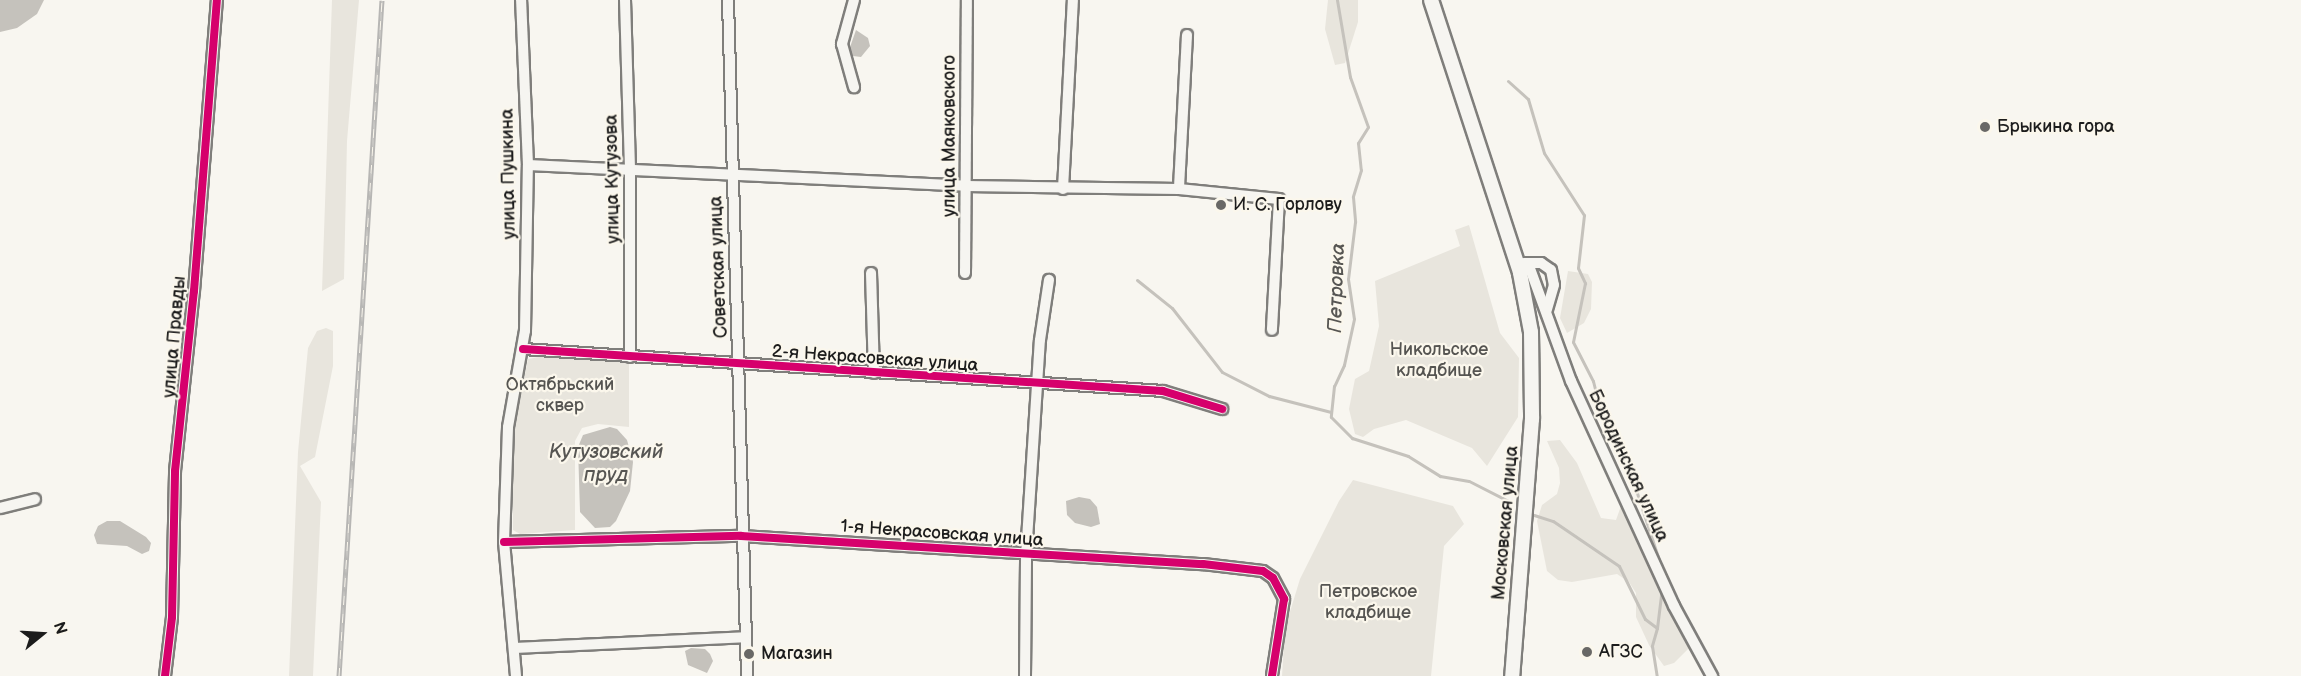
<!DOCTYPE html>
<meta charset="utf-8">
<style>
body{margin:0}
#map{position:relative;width:2301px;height:676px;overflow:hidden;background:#f8f6f0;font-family:"Balsamiq Sans",sans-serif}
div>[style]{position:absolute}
.green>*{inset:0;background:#e8e5dd}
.water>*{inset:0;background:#c5c2bc}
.stream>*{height:3px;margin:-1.5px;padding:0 1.5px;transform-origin:1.5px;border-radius:1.5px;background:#c5c2bc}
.roads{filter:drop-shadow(2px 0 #7f7e7b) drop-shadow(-2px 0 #7f7e7b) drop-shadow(0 2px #7f7e7b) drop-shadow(0 -2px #7f7e7b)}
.minor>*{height:10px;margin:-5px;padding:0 5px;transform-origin:5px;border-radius:5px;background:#f6f5f1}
.major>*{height:14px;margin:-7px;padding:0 7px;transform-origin:7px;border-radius:7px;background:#f6f5f1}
.rail>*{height:5px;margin-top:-2.5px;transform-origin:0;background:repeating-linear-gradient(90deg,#fbf7ec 0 9px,#b7b6b4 0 18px);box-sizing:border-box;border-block:2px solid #b7b6b4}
.cycleway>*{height:8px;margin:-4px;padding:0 4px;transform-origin:4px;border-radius:4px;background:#d6006c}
.dots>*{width:16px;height:16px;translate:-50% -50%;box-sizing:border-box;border:3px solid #fbf7ec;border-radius:50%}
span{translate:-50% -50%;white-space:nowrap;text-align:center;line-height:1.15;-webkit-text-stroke:4.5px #fbf7ec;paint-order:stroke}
.poi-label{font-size:18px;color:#1c1c1c}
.left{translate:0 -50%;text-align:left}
.street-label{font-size:18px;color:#1c1c1c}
.park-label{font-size:18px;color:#555451}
.water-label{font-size:20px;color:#575653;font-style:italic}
.north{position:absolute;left:12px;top:604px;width:60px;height:60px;-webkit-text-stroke:4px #fbf7ec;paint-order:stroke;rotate:72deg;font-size:16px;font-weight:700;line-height:24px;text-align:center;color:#1c1c1c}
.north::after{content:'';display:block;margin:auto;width:21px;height:27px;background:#1c1c1c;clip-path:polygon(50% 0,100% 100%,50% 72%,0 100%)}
</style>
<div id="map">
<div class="green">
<i style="clip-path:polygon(332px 0,359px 0,347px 141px,344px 279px,322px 291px)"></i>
<i style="clip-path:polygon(1328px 0,1358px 0,1358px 22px,1345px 63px,1335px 65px,1325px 29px)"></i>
<i style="clip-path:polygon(1469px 225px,1500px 333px,1519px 358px,1518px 417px,1487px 466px,1472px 448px,1406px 420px,1374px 429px,1363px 437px,1355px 434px,1349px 409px,1355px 379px,1369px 371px,1379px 326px,1375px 281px,1460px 246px,1455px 230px)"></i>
<i style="clip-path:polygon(1568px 271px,1588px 274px,1592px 282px,1591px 309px,1584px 323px,1567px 333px,1560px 318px)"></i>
<i style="clip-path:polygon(326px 328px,333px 331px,333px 366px,315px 457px,300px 466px,321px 502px,313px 676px,289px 676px,298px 452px,308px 348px,317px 331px)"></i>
<i style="clip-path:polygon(544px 356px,629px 361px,629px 427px,598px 424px,582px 428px,575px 441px,575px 530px,520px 534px,513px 530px,512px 440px,528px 359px)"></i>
<i style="clip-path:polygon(1560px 440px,1577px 463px,1601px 518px,1616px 520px,1621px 506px,1626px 512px,1689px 648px,1674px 663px,1664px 666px,1649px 645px,1636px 617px,1636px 593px,1629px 582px,1617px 574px,1572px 582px,1558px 580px,1547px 571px,1537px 521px,1542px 505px,1557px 494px,1560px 483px,1559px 468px,1547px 441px)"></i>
<i style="clip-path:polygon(1353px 480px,1453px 506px,1464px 524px,1444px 546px,1431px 676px,1282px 676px,1285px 628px,1300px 579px,1339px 501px)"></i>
</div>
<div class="water">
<i style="clip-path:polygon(0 0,44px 0,37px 14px,17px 28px,0 32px)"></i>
<i style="clip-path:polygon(856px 30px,868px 38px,870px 46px,861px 57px,853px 56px,849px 50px)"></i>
<i style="clip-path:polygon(610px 427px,617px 429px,627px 440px,633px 462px,630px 491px,616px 521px,610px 527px,595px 528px,580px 512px,578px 447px,583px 435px)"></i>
<i style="clip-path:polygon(1079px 497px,1090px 499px,1097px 507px,1100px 524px,1091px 527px,1075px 523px,1067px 515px,1066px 501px)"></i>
<i style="clip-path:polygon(120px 521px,146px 537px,151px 543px,149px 551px,142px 554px,127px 546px,97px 544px,94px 535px,98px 526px,107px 521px)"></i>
<i style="clip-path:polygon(691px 648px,705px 649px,710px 654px,713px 661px,707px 673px,688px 665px,685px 651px)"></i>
</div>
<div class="stream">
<i style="left:1337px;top:0;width:78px;rotate:80.4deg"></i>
<i style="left:1350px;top:77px;width:53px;rotate:70.2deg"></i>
<i style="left:1368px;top:127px;width:19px;rotate:122deg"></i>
<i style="left:1358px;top:143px;width:27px;rotate:84deg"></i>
<i style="left:1361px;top:170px;width:28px;rotate:107deg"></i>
<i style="left:1353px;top:197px;width:25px;rotate:85deg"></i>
<i style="left:1355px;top:222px;width:57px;rotate:97deg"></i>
<i style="left:1348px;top:279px;width:40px;rotate:81.5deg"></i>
<i style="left:1354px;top:319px;width:47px;rotate:102.3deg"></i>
<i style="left:1344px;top:365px;width:23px;rotate:115deg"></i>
<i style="left:1334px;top:386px;width:31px;rotate:96deg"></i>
<i style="left:1331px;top:417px;width:30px;rotate:45deg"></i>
<i style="left:1352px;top:438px;width:59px;rotate:17.8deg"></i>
<i style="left:1408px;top:456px;width:38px;rotate:32deg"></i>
<i style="left:1440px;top:476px;width:29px;rotate:10deg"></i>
<i style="left:1469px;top:481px;width:46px;rotate:27.1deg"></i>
<i style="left:1508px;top:81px;width:27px;rotate:42deg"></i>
<i style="left:1528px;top:99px;width:56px;rotate:73.5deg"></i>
<i style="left:1544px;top:153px;width:74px;rotate:57.2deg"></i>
<i style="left:1584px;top:215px;width:53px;rotate:96.5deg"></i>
<i style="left:1578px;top:268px;width:17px;rotate:65deg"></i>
<i style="left:1585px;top:283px;width:60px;rotate:101.5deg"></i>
<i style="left:1573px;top:342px;width:44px;rotate:62.9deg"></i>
<i style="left:1593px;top:381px;width:34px;rotate:76deg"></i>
<i style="left:1601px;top:414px;width:81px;rotate:65deg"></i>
<i style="left:1635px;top:487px;width:83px;rotate:71.8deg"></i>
<i style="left:1137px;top:280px;width:45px;rotate:38.7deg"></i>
<i style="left:1172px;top:308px;width:81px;rotate:52deg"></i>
<i style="left:1222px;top:372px;width:53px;rotate:27.1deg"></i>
<i style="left:1269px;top:396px;width:64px;rotate:14.5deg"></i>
<i style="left:1534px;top:515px;width:20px;rotate:18deg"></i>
<i style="left:1553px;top:521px;width:80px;rotate:34.3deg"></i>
<i style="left:1619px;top:566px;width:59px;rotate:63.9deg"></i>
<i style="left:1645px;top:619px;width:15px;rotate:37deg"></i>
<i style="left:1657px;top:628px;width:19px;rotate:106deg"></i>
<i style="left:1652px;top:646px;width:30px;rotate:81deg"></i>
<i style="left:1657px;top:628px;width:39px;rotate:-83deg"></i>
</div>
<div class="roads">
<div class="minor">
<i style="left:625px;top:0;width:171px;rotate:88.3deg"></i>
<i style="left:630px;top:171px;width:186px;rotate:90deg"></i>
<i style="left:728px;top:0;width:676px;rotate:88.39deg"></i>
<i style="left:854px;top:0;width:46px;rotate:105.3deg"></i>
<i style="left:842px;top:44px;width:45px;rotate:74.4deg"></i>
<i style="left:1187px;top:35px;width:154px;rotate:93deg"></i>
<i style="left:1179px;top:189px;width:100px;rotate:5.7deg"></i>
<i style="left:1279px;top:199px;width:131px;rotate:93.1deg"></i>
<i style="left:528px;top:165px;width:439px;rotate:2.7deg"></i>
<i style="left:966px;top:186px;width:213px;rotate:0.8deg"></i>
<i style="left:1063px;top:189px;width:189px;rotate:-87deg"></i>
<i style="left:1524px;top:263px;width:17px"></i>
<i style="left:1541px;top:263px;width:12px;rotate:35deg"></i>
<i style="left:1551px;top:270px;width:15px;rotate:79deg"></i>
<i style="left:1554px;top:285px;width:26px;rotate:106deg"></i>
<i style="left:1528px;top:263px;width:126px;rotate:70deg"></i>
<i style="left:1571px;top:381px;width:247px;rotate:65.4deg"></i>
<i style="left:1674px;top:606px;width:80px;rotate:61.5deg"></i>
<i style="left:871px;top:273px;width:100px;rotate:88.3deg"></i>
<i style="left:965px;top:273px;width:273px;rotate:-89.6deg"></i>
<i style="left:523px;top:349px;width:641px;rotate:3.75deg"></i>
<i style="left:1163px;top:391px;width:62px;rotate:17deg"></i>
<i style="left:0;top:508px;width:36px;rotate:-14deg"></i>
<i style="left:504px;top:542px;width:237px;rotate:-1.5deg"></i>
<i style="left:741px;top:536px;width:463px;rotate:3.5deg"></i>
<i style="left:1203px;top:564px;width:60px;rotate:6.7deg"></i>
<i style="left:1263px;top:571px;width:12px;rotate:35deg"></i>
<i style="left:1273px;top:578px;width:24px;rotate:62deg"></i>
<i style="left:1284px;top:599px;width:78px;rotate:98.9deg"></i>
<i style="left:514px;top:648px;width:231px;rotate:-2.7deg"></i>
<i style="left:165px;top:676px;width:59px;rotate:-83.2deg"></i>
<i style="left:172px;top:617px;width:146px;rotate:-88.8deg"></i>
<i style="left:175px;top:471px;width:181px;rotate:-84deg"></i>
<i style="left:194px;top:291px;width:292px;rotate:-85.5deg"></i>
<i style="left:516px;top:676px;width:135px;rotate:-95.1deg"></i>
<i style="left:504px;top:542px;width:115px;rotate:-88deg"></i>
<i style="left:508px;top:427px;width:97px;rotate:-80deg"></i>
<i style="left:525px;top:331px;width:166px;rotate:-89deg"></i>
<i style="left:528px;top:165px;width:165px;rotate:-92.4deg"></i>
<i style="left:1025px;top:676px;width:121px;rotate:-89.5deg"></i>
<i style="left:1026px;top:555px;width:215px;rotate:-86.3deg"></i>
<i style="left:1040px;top:340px;width:61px;rotate:-81.5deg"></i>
</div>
<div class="major">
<i style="left:1431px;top:0;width:287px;rotate:71.9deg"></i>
<i style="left:1520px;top:273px;width:60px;rotate:79.4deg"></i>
<i style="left:1531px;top:332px;width:87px;rotate:89.3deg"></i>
<i style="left:1532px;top:419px;width:258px;rotate:94.4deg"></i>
</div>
</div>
<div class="rail">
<i style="left:339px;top:676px;width:677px;rotate:-86.36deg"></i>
</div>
<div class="cycleway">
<i style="left:523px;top:349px;width:641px;rotate:3.75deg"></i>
<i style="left:1163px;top:391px;width:62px;rotate:17deg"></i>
<i style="left:504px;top:542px;width:237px;rotate:-1.5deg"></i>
<i style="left:741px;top:536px;width:463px;rotate:3.5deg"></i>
<i style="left:1203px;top:564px;width:60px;rotate:6.7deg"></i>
<i style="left:1263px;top:571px;width:12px;rotate:35deg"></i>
<i style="left:1273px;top:578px;width:24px;rotate:62deg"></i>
<i style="left:1284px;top:599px;width:78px;rotate:98.9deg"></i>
<i style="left:165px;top:676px;width:59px;rotate:-83.2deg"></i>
<i style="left:172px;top:617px;width:146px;rotate:-88.8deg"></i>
<i style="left:175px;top:471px;width:181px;rotate:-84deg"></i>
<i style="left:194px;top:291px;width:292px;rotate:-85.5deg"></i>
</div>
<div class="dots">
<i style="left:1985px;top:127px;background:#696866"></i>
<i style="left:1221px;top:205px;background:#696866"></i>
<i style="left:1587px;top:652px;background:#696866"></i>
<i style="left:749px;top:654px;background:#696866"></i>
</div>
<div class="poi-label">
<span class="left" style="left:1997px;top:127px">Брыкина гора</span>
<span class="left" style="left:1233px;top:205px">И. С. Горлову</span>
<span class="left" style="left:1599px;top:652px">АГЗС</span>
<span class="left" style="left:761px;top:654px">Магазин</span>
</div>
<div class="street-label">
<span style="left:950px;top:136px;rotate:-90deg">улица Маяковского</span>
<span style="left:509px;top:174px;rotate:-91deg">улица Пушкина</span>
<span style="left:613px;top:179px;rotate:-91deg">улица Кутузова</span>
<span style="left:719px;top:267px;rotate:-92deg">Советская улица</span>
<span style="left:175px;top:337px;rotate:-85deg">улица Правды</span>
<span style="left:875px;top:359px;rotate:4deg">2-я Некрасовская улица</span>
<span style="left:1628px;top:466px;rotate:65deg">Бородинская улица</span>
<span style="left:1506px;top:523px;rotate:-85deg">Московская улица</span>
<span style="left:942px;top:534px;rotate:4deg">1-я Некрасовская улица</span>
</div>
<div class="park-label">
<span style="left:1439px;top:361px">Никольское<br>кладбище</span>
<span style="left:560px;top:396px">Октябрьский<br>сквер</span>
<span style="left:1368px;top:603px">Петровское<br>кладбище</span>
</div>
<div class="water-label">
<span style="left:1337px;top:288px;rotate:-88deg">Петровка</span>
<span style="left:606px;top:464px">Кутузовский<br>пруд</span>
</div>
<div class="north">N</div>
</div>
